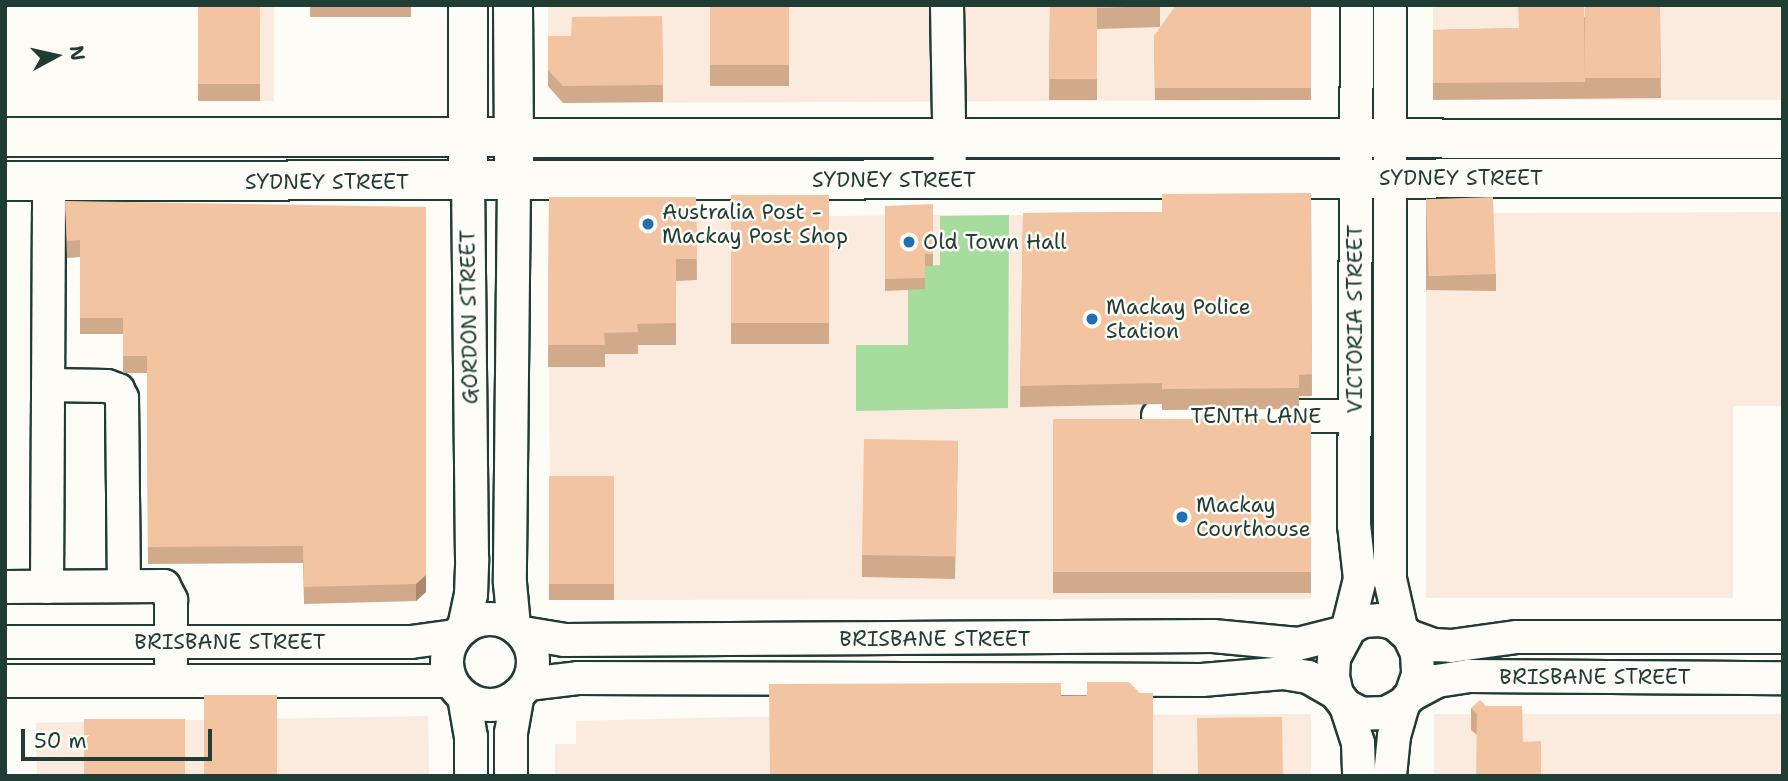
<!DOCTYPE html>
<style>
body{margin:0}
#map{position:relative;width:1788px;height:781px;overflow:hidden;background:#fdfcf7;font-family:"Shantell Sans",sans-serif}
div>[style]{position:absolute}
.built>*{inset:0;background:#faebde;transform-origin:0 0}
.green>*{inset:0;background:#a7dc9f}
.roads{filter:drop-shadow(2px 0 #1f3d34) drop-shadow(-2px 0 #1f3d34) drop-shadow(0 2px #1f3d34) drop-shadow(0 -2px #1f3d34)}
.minor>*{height:32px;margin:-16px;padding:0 16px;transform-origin:16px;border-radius:16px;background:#fdfcf7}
.minor>.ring{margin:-16px;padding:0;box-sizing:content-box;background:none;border:32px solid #fdfcf7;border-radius:50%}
.major>*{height:38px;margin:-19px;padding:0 19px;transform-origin:19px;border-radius:19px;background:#fdfcf7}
.wall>*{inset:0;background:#d1a98b;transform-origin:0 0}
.shaded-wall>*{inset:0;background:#aa8971}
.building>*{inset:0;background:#f3c4a2;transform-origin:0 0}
.dots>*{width:19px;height:19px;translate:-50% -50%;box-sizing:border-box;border:4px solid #fdfcf7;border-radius:50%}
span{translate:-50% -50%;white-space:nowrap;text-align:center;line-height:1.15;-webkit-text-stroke:5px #fdfcf7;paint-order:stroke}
.street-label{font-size:21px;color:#1f3d34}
.poi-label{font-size:21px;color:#1f3d34}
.left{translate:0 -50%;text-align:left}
.frame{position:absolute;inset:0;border:7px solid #1f3d34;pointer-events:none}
.north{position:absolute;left:21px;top:21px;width:70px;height:70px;-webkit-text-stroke:5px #fdfcf7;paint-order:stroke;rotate:82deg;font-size:19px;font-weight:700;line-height:28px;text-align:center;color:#1f3d34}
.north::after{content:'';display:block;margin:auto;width:24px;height:32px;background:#1f3d34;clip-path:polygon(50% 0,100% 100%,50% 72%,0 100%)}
.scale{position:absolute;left:21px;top:729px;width:191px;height:32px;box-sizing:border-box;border:4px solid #1f3d34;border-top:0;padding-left:9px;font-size:21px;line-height:24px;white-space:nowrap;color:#1f3d34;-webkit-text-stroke:5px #fdfcf7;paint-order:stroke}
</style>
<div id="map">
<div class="built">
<i style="left:198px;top:5px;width:76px;height:96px"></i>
<i style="clip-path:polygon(548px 5px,1311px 5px,1311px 100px,563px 103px,548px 86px)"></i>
<i style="left:1433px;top:5px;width:350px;height:95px"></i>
<i style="clip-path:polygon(1783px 212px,1783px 406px,1733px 406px,1733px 598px,1426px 598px,1426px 290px,1493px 213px)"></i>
<i style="clip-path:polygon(933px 215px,1311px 215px,1311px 599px,550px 600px,549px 219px)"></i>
<i style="clip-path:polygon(1311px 714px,1311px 776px,555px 776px,555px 744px,576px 744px,576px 721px,736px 717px)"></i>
<i style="left:1434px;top:714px;width:349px;height:62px"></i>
<i style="left:428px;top:716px;width:60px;height:392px;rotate:89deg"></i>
</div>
<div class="green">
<i style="clip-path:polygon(1009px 215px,1008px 408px,856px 411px,856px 345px,908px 345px,908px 290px,925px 266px,940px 265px,940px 216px)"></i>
</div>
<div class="roads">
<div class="minor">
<i style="left:947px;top:5px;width:175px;rotate:89deg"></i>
<i style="left:1390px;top:5px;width:574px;rotate:90deg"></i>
<i style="left:1390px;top:579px;width:50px;rotate:77.3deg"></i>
<i style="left:514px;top:182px;width:401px;rotate:90.6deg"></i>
<i style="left:510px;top:583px;width:43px;rotate:84.7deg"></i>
<i style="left:48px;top:385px;width:59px;rotate:1deg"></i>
<i style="left:107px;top:386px;width:12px;rotate:20deg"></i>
<i style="left:118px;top:390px;width:9px;rotate:63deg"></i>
<i style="left:122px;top:398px;width:187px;rotate:89.4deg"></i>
<i style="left:1158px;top:416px;width:196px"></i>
<i style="left:5px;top:587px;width:159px;rotate:-0.4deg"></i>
<i style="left:164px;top:586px;width:16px;rotate:63deg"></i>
<i style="left:171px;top:600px;width:62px;rotate:90deg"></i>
<i style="left:47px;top:587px;width:406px;rotate:-89.7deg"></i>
<i class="ring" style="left:447px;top:619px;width:54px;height:54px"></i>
<i style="left:1380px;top:620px;width:14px;rotate:12deg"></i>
<i style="left:1394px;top:623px;width:20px;rotate:41deg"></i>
<i style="left:1409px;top:636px;width:19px;rotate:65deg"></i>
<i style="left:1417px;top:653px;width:22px;rotate:87deg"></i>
<i style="left:1418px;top:675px;width:21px;rotate:109deg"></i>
<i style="left:1411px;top:695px;width:12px;rotate:132deg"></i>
<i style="left:1403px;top:704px;width:19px;rotate:152deg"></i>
<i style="left:1386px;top:713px;width:24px;rotate:178deg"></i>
<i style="left:1362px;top:714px;width:18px;rotate:-153deg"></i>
<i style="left:1346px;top:706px;width:15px;rotate:-127deg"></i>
<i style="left:1337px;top:694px;width:17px;rotate:-103deg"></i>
<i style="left:1333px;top:677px;width:19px;rotate:-87deg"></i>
<i style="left:1334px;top:658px;width:34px;rotate:-62deg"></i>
<i style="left:1350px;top:628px;width:15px;rotate:-28deg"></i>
<i style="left:1363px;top:621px;width:17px;rotate:-3deg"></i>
<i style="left:464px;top:627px;width:33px;rotate:-78deg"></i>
<i style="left:471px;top:595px;width:37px;rotate:-88deg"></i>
<i style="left:472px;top:558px;width:376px;rotate:-90.6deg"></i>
<i style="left:1347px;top:631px;width:54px;rotate:-76deg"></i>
<i style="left:1360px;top:579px;width:54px;rotate:-96.3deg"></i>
<i style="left:1354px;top:525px;width:520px;rotate:-89.67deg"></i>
<i style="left:523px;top:633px;width:43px;rotate:9.5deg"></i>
<i style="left:565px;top:640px;width:648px;rotate:-0.35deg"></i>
<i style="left:1213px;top:636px;width:85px;rotate:5.4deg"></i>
<i style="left:1298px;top:644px;width:49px;rotate:-14.3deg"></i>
<i style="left:1409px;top:636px;width:27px;rotate:20deg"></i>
<i style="left:1434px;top:645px;width:17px;rotate:3deg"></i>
<i style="left:1451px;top:646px;width:67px;rotate:-7.8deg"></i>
<i style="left:1517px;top:637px;width:266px"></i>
<i style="left:5px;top:642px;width:406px"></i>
<i style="left:411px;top:642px;width:44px;rotate:-7.8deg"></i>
<i style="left:5px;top:681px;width:446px"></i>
<i style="left:528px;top:684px;width:50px;rotate:-6.8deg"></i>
<i style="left:578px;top:678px;width:624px;rotate:0.18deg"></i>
<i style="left:1202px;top:680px;width:81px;rotate:-4.9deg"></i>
<i style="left:1283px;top:673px;width:25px;rotate:9deg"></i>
<i style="left:1308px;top:677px;width:34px;rotate:30deg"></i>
<i style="left:1411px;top:695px;width:30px;rotate:-28deg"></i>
<i style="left:1437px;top:681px;width:33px;rotate:-9deg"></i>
<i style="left:1470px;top:676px;width:313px;rotate:0.4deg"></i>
<i style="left:464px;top:697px;width:41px;rotate:80.1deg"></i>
<i style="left:471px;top:737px;width:39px;rotate:90deg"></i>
<i style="left:1346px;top:706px;width:39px;rotate:72deg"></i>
<i style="left:1358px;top:743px;width:33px;rotate:88deg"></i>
<i style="left:511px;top:776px;width:43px;rotate:-90deg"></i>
<i style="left:511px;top:733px;width:39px;rotate:-80deg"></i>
<i style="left:1390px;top:776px;width:40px;rotate:-84.3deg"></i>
<i style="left:1394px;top:736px;width:33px;rotate:-74deg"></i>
</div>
<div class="major">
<i style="left:513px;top:5px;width:159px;rotate:89.6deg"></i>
<i style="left:5px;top:137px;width:1778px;rotate:0.06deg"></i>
<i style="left:468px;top:163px;width:158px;rotate:-90deg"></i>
<i style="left:5px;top:181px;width:1778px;rotate:-0.1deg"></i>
</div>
</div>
<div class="wall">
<i style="left:198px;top:5px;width:62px;height:96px"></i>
<i style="left:310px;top:5px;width:101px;height:12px"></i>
<i style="left:710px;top:5px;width:79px;height:81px"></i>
<i style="clip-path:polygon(1050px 5px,1160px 5px,1160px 27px,1097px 29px,1097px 100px,1049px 100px)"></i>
<i style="clip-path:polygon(1311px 5px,1311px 100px,1155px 100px,1154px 36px)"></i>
<i style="clip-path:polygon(1660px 5px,1661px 98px,1433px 100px,1433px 30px,1518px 28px)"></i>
<i style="clip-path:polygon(662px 16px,663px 102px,563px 103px,548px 86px,548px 36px,571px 36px)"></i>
<i style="clip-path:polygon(1311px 193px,1312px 396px,1299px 396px,1299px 409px,1162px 410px,1162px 404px,1020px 407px,1023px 213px,1162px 212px)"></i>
<i style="left:829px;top:195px;width:149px;height:98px;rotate:90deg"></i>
<i style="clip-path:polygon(549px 197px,696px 197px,697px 280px,676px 281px,676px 345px,638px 345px,638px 354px,605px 354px,605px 367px,548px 367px)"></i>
<i style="clip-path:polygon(1426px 198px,1496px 274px,1496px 291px,1426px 290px)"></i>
<i style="clip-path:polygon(65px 201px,426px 592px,416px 601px,304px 604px,303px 563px,148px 564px,147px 373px,123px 373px,123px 334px,80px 334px,80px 257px,67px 258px)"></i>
<i style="clip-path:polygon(933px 204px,933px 266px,925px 266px,925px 289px,885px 291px,885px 279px)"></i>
<i style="left:1053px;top:419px;width:258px;height:174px"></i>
<i style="clip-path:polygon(958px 441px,955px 579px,862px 577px,862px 555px)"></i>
<i style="left:549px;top:476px;width:65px;height:124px"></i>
<i style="clip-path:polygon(1486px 706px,1523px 742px,1477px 735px,1471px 730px,1471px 708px)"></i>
</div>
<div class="shaded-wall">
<i style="clip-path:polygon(426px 224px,426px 592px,416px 601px,416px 584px)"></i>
</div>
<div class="building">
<i style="left:198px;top:5px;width:62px;height:79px"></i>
<i style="left:710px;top:5px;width:79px;height:60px"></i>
<i style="clip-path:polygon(1050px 5px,1160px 5px,1160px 6px,1097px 8px,1097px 79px,1049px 79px)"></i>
<i style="clip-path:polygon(1176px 5px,1311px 5px,1311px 88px,1155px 88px,1154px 36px)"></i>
<i style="clip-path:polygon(1518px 5px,1584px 5px,1585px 82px,1433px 83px,1433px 30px,1519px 28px)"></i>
<i style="left:1585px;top:5px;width:75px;height:73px"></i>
<i style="clip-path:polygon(662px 16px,663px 85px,563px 86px,548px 70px,548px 36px,571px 36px,572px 17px)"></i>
<i style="clip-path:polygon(1311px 193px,1312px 374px,1299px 375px,1299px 388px,1162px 389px,1162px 383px,1020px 386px,1023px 213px,1162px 212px,1162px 194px)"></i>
<i style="left:829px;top:195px;width:128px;height:98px;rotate:90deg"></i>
<i style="clip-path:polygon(549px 197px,696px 197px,697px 259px,676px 259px,676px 323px,637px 324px,638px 332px,604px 333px,605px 345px,548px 345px)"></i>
<i style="left:1493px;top:197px;width:77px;height:67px;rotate:88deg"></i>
<i style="clip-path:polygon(65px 201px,426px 207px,426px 575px,416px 584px,304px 587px,303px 546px,148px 547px,147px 356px,123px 356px,123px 318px,80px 318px,80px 240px,67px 241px)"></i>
<i style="clip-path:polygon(933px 204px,933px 254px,925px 254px,925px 278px,885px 279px,885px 206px)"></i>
<i style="left:1053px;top:419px;width:258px;height:153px"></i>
<i style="left:864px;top:439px;width:94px;height:116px;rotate:1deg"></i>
<i style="left:549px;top:476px;width:65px;height:108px"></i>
<i style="clip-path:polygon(1087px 682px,1129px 682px,1140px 693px,1153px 693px,1153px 776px,770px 776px,769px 684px,1061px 683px,1061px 696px,1087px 696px)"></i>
<i style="left:204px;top:695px;width:73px;height:81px"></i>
<i style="clip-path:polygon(1480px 700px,1486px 706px,1522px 706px,1523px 742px,1541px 741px,1541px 776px,1476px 776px,1477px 714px,1471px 708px)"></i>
<i style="clip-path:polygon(1282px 717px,1283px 775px,1311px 775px,1311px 776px,1198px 776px,1197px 718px)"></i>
<i style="left:84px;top:719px;width:101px;height:57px"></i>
</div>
<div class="dots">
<i style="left:648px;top:224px;background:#1f6fb2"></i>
<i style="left:909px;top:242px;background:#1f6fb2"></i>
<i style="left:1092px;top:319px;background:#1f6fb2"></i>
<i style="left:1182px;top:517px;background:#1f6fb2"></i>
</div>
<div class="street-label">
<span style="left:1461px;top:178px">SYDNEY STREET</span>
<span style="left:894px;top:180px">SYDNEY STREET</span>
<span style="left:327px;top:182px">SYDNEY STREET</span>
<span style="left:469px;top:317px;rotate:-91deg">GORDON STREET</span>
<span style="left:1355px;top:319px;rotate:-90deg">VICTORIA STREET</span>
<span style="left:1256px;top:416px">TENTH LANE</span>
<span style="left:935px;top:639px">BRISBANE STREET</span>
<span style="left:230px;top:642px">BRISBANE STREET</span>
<span style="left:1595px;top:677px">BRISBANE STREET</span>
</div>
<div class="poi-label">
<span class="left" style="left:662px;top:224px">Australia Post -<br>Mackay Post Shop</span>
<span class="left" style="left:923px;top:242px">Old Town Hall</span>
<span class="left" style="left:1106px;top:319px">Mackay Police<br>Station</span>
<span class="left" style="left:1196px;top:517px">Mackay<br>Courthouse</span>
</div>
<div class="frame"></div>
<div class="north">N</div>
<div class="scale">50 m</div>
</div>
